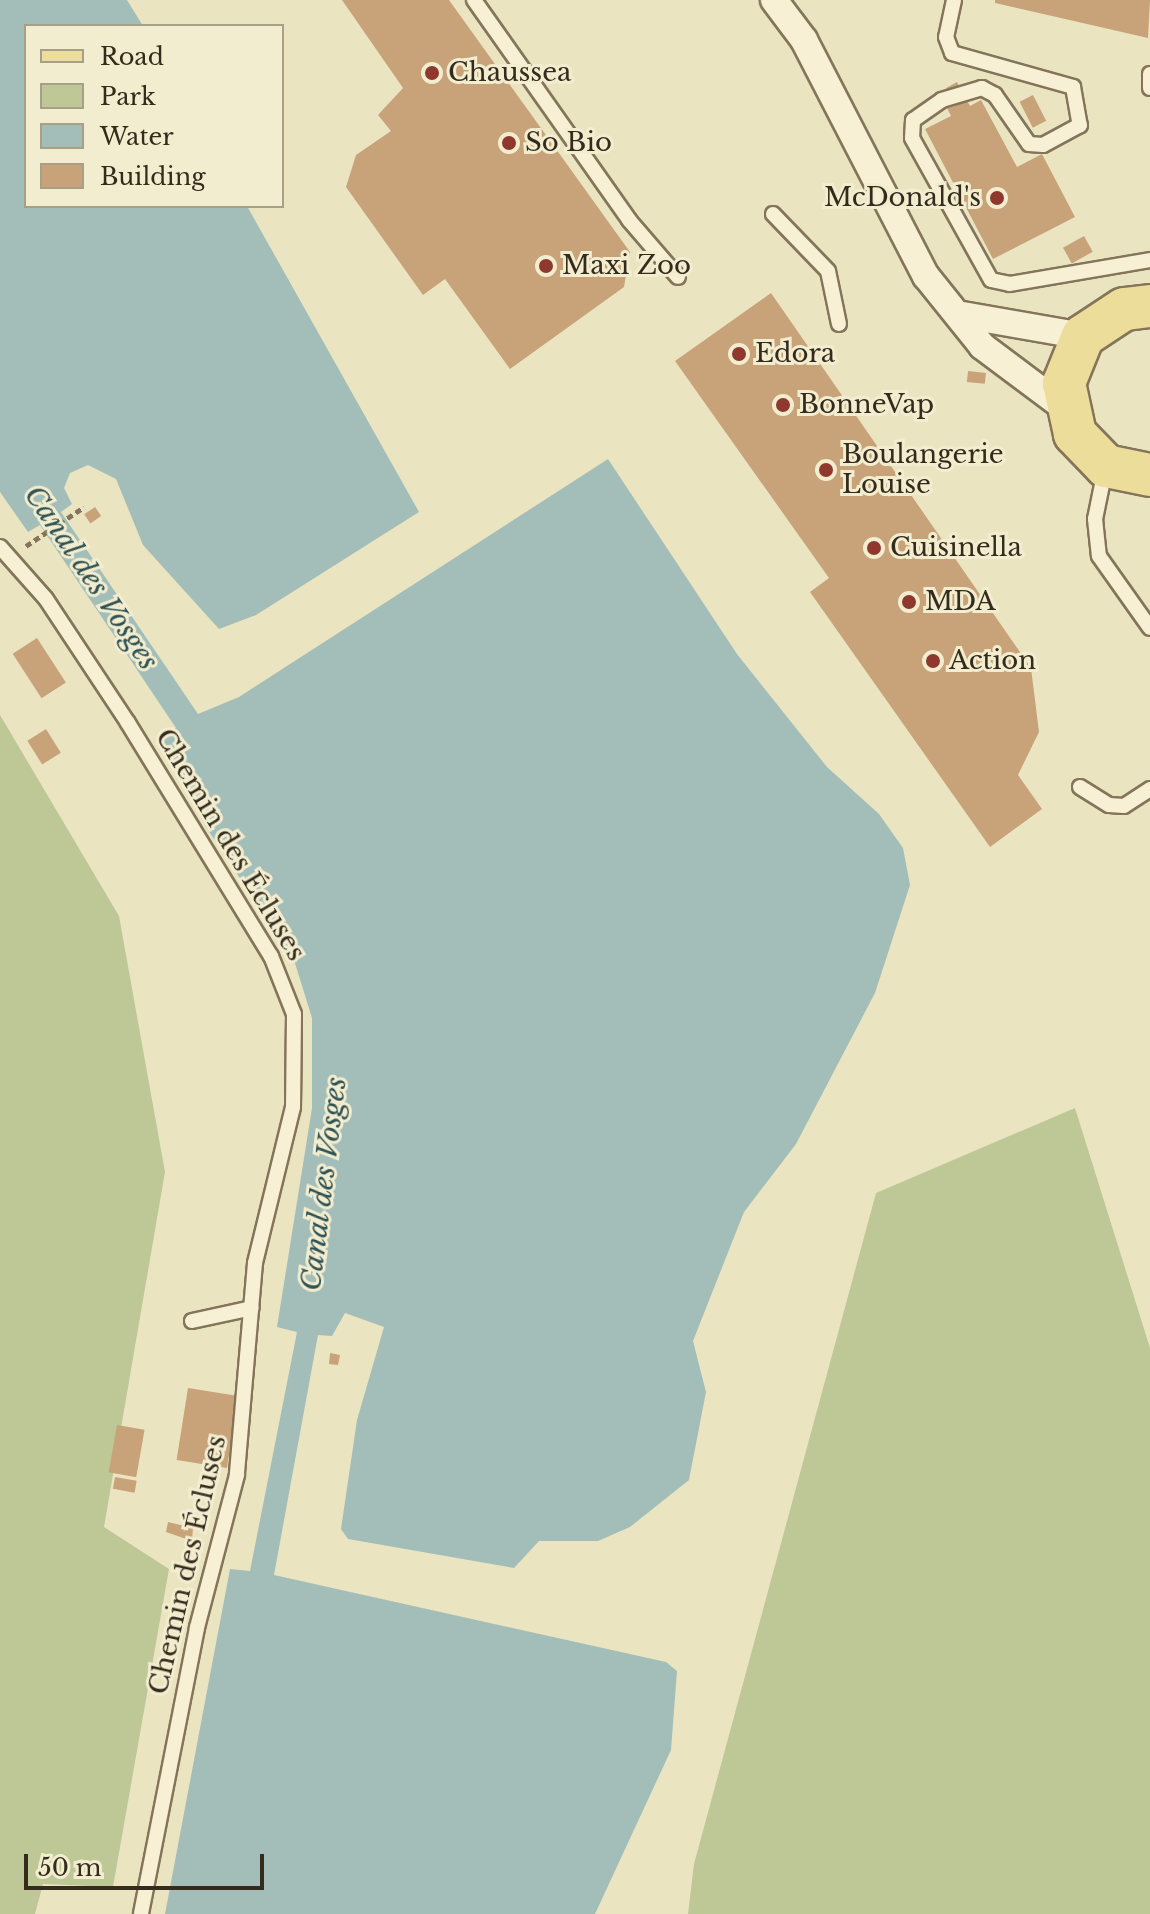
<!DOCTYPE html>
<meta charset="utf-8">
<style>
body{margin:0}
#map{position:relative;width:1150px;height:1914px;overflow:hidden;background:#ebe4c1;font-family:"Libre Baskerville",serif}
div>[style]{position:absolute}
.green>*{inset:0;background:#bdc896}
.water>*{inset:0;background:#a3beb9}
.building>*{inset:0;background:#c8a379;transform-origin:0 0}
.path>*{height:5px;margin-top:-2.5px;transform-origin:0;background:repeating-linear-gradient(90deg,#84755a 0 6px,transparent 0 10px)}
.roads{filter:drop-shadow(2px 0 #84755a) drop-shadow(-2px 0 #84755a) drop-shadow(0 2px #84755a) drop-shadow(0 -2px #84755a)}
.service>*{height:14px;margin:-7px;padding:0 7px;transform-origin:7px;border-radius:7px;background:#f7f0d4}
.minor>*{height:26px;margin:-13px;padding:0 13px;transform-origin:13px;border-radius:13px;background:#f7f0d4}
.primary>*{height:42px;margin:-21px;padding:0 21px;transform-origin:21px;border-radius:21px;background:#eddd9a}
.dots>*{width:22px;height:22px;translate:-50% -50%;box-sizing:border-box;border:4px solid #f3edd0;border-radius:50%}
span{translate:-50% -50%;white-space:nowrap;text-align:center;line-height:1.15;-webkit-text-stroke:6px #f3edd0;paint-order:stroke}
.poi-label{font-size:26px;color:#342b1d}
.left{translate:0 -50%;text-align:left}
.right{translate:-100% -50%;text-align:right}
.street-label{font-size:26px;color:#342b1d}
.water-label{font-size:28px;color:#2d5153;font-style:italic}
.legend{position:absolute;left:24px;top:24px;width:260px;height:184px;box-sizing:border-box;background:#f3edd0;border:2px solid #a79f88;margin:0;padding:10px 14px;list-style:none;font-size:24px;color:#342b1d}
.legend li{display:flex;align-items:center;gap:16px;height:40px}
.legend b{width:40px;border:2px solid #a79f88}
.scale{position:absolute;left:24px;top:1854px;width:240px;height:36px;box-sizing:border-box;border:4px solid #342b1d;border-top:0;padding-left:10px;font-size:24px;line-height:28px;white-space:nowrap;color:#342b1d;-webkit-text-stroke:6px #f3edd0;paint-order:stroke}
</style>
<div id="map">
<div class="green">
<i style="clip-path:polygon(0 715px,119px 916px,165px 1172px,104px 1527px,169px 1569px,113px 1887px,43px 1884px,35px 1914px,0 1914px)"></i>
<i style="clip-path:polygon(1075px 1108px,1150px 1348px,1150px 1914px,688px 1914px,694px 1864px,876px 1193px)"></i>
</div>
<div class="water">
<i style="clip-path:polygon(0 0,127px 0,143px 26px,26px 26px,26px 206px,247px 206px,419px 512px,256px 615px,219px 629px,143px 545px,116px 479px,88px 465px,70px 473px,64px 488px,72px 504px,61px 512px,198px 714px,239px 697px,608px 459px,737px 654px,827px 767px,879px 814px,903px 848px,910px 885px,875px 993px,796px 1144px,744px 1212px,693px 1341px,706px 1392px,689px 1480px,630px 1527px,598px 1541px,539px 1541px,514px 1568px,348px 1539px,341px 1529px,357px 1420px,384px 1327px,345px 1313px,332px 1336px,318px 1335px,274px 1575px,666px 1662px,677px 1671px,671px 1750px,595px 1914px,165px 1914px,230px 1569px,250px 1571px,297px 1332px,277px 1327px,312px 1108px,312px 1018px,294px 960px,206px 827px,159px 739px,176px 728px,40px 525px,28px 532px,0 492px)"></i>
</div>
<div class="building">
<i style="clip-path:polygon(342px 0,449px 0,630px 252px,624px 287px,510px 369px,445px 279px,423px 295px,346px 187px,356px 155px,391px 131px,378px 115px,403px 88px)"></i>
<i style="clip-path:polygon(1150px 0,1148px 38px,995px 3px,995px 0)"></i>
<i style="clip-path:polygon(957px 82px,970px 106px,981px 100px,1017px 167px,1042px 154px,1075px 217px,993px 259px,925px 129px,951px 116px,947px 108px,955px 106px,946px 88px)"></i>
<i style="left:1033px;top:95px;width:29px;height:15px;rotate:63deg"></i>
<i style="left:1084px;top:236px;width:18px;height:24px;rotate:61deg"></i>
<i style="clip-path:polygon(771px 293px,1031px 668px,1039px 732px,1018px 775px,1042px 809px,990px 847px,810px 592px,829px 578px,675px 361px)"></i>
<i style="left:968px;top:371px;width:18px;height:11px;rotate:6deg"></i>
<i style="left:95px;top:507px;width:11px;height:13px;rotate:56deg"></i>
<i style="left:37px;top:638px;width:53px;height:29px;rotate:57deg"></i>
<i style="left:46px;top:729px;width:28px;height:22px;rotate:58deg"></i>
<i style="clip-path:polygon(330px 1353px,340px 1355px,338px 1365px,329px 1364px)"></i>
<i style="left:188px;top:1388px;width:51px;height:73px;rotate:9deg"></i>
<i style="left:117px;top:1425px;width:28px;height:48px;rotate:10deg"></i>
<i style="left:115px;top:1477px;width:22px;height:12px;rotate:10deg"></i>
<i style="clip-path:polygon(168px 1522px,193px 1528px,192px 1541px,166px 1532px)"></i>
</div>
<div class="path">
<i style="left:26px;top:546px;width:70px;rotate:-33.9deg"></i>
</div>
<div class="roads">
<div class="service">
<i style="left:474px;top:0;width:269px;rotate:54.8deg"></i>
<i style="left:629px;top:220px;width:75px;rotate:49.3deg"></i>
<i style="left:954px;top:0;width:38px;rotate:102deg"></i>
<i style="left:946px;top:37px;width:17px;rotate:69deg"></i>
<i style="left:952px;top:53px;width:126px;rotate:15.7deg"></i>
<i style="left:1073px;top:87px;width:39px;rotate:80deg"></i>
<i style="left:1080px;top:125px;width:42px;rotate:151.6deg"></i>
<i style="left:1043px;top:145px;width:14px;rotate:-176deg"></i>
<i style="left:1029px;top:144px;width:60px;rotate:-124.8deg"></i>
<i style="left:995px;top:95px;width:15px;rotate:-152deg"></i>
<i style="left:982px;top:88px;width:42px;rotate:163.3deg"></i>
<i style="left:942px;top:100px;width:35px;rotate:145deg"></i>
<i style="left:913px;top:120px;width:18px;rotate:93deg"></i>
<i style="left:912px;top:138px;width:162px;rotate:60.9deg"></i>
<i style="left:991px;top:280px;width:19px;rotate:12deg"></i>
<i style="left:1010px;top:284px;width:142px;rotate:-9.7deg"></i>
<i style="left:1150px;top:74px;width:14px;rotate:90deg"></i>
<i style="left:773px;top:214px;width:79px;rotate:46deg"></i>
<i style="left:828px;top:271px;width:54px;rotate:78.3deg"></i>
<i style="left:1105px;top:470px;width:50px;rotate:101.5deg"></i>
<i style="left:1095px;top:519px;width:37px;rotate:84deg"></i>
<i style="left:1099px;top:556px;width:88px;rotate:54.7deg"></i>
<i style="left:0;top:547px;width:69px;rotate:48.5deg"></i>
<i style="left:46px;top:599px;width:149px;rotate:56.5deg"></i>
<i style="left:128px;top:723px;width:273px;rotate:58.5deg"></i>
<i style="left:271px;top:956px;width:62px;rotate:68.4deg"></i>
<i style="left:294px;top:1014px;width:93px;rotate:90.6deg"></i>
<i style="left:293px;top:1107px;width:161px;rotate:103.7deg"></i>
<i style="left:255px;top:1263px;width:213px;rotate:94.9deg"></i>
<i style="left:237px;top:1475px;width:158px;rotate:104.7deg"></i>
<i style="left:197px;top:1628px;width:291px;rotate:101.1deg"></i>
<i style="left:1080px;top:787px;width:34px;rotate:32deg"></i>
<i style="left:1109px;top:805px;width:15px;rotate:4deg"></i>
<i style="left:1124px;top:806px;width:31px;rotate:-33deg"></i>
<i style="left:192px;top:1321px;width:61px;rotate:-12.2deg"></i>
</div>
<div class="minor">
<i style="left:774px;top:0;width:50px;rotate:53.1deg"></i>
<i style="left:804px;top:40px;width:266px;rotate:62.7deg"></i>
<i style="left:926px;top:276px;width:90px;rotate:51.3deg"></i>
<i style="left:982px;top:346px;width:104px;rotate:36.8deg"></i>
<i style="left:957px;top:314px;width:128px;rotate:9.9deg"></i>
</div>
<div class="primary">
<i style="left:1150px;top:306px;width:26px;rotate:173deg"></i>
<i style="left:1124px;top:309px;width:49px;rotate:146.6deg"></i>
<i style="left:1083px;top:336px;width:51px;rotate:112deg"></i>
<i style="left:1064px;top:383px;width:52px;rotate:77.8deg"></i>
<i style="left:1075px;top:434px;width:45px;rotate:45.9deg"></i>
<i style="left:1106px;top:466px;width:45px;rotate:11.6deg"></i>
</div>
</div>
<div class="dots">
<i style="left:432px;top:73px;background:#8f382d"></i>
<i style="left:509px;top:143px;background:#8f382d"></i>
<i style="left:997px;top:198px;background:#8f382d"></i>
<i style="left:546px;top:266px;background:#8f382d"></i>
<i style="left:739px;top:354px;background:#8f382d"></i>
<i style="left:783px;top:405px;background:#8f382d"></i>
<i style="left:826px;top:470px;background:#8f382d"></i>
<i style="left:874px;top:548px;background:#8f382d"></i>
<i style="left:909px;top:602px;background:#8f382d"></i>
<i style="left:933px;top:661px;background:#8f382d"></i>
</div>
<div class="poi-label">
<span class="left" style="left:448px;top:73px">Chaussea</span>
<span class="left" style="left:525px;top:143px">So Bio</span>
<span class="right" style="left:981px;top:198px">McDonald's</span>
<span class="left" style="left:562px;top:266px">Maxi Zoo</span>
<span class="left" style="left:755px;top:354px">Edora</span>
<span class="left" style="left:799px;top:405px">BonneVap</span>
<span class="left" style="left:842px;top:470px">Boulangerie<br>Louise</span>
<span class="left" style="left:890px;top:548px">Cuisinella</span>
<span class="left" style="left:925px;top:602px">MDA</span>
<span class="left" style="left:949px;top:661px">Action</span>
</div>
<div class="street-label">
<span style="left:230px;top:845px;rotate:59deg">Chemin des Écluses</span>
<span style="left:188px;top:1565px;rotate:-77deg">Chemin des Écluses</span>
</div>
<div class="water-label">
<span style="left:91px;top:578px;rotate:56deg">Canal des Vosges</span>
<span style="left:324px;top:1184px;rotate:-83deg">Canal des Vosges</span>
</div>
<ul class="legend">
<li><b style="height:10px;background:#eddd9a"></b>Road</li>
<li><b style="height:22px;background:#bdc896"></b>Park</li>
<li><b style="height:22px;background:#a3beb9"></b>Water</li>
<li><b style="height:22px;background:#c8a379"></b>Building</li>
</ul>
<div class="scale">50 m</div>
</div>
